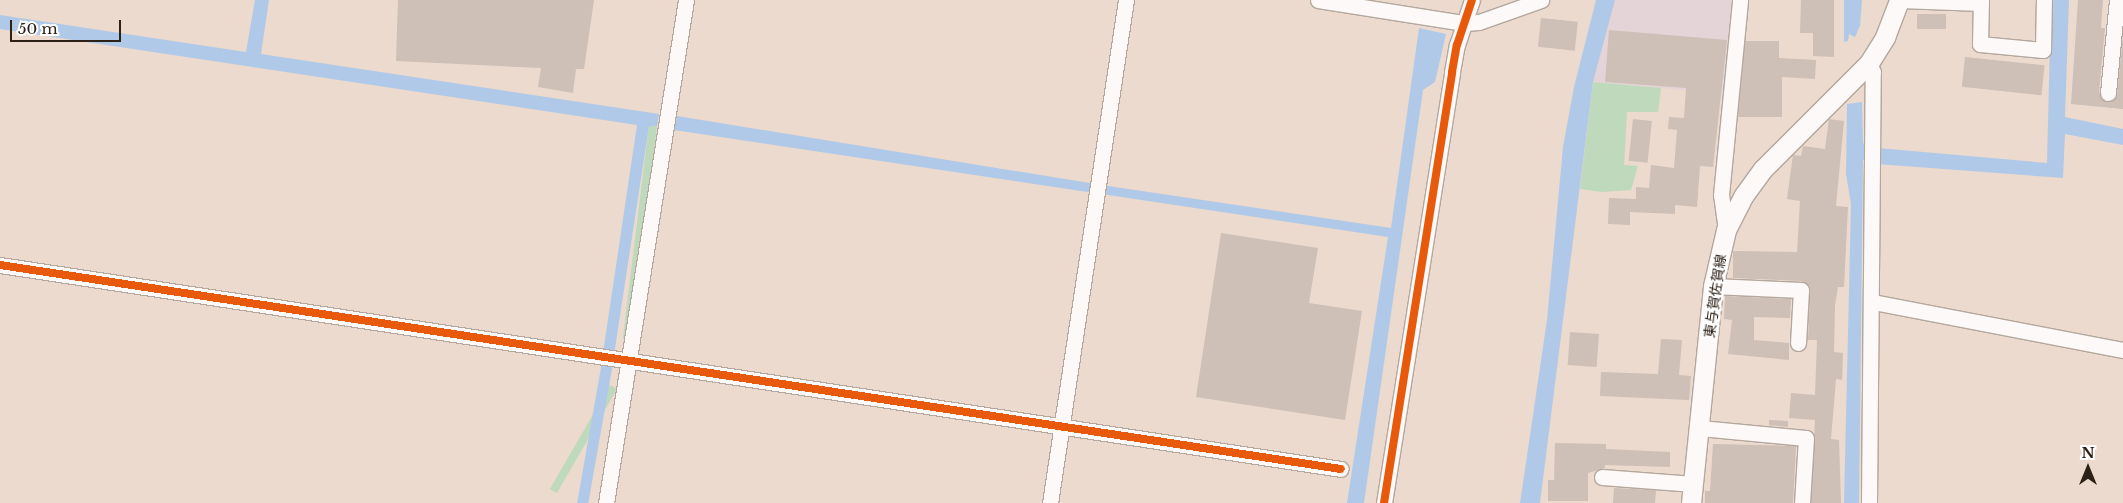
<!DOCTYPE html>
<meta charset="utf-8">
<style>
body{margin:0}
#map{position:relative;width:2123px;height:503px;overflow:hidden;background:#ebdacd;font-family:"Libre Baskerville","Noto Sans JP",serif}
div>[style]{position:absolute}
.industrial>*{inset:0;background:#e5d4d7}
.green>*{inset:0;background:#bed9bc;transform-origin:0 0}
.water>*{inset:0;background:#b0c9e8;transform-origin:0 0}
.building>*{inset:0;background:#cebfb7;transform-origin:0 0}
.roads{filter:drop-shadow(1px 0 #b4a79d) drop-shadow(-1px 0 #b4a79d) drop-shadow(0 1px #b4a79d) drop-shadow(0 -1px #b4a79d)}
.minor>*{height:15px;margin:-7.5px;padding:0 7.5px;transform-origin:7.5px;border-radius:7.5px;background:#fcf9f8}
.major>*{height:19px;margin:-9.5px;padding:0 9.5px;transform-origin:9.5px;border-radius:9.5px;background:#fcf9f8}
.cycleway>*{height:8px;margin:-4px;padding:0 4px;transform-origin:4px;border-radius:4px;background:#e8590c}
span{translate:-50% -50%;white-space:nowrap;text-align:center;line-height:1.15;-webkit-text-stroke:5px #fff;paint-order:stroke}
.street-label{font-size:14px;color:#2c2017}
.north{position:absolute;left:2063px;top:443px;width:50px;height:50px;-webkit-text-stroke:4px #fff;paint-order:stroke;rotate:0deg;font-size:14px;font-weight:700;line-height:20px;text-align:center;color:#2c2017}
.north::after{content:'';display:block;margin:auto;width:18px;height:22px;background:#2c2017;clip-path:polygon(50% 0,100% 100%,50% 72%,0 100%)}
.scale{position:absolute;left:10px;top:20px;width:111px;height:22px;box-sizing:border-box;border:2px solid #2c2017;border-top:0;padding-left:6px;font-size:15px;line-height:18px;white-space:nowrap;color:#2c2017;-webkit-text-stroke:4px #fff;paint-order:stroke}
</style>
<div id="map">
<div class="industrial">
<i style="clip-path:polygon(1615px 0,1736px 0,1728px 94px,1593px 82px)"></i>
</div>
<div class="green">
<i style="clip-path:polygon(1593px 82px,1661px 88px,1658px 112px,1627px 112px,1624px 165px,1638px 166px,1631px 190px,1602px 192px,1580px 189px)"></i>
<i style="left:649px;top:125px;width:8px;height:215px;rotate:7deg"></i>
<i style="left:610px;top:385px;width:8px;height:120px;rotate:30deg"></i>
</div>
<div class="water">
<i style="clip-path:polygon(255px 0,269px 0,261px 54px,659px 114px,657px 126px,649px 126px,614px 355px,603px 353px,637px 125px,0 29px,0 15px,246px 52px)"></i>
<i style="clip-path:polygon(1596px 0,1615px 0,1593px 82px,1540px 503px,1520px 503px,1547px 320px,1563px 147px,1574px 87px)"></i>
<i style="clip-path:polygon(1844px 0,1862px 0,1860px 26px,1855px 37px,1849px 34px,1848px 41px,1844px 42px)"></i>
<i style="clip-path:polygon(2051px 0,2069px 0,2065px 117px,2123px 129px,2123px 145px,2065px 134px,2063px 178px,1877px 164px,1878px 148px,2047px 163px)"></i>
<i style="clip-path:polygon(1419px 28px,1446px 34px,1435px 82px,1423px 90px,1364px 503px,1347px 503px,1388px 237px,674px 130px,677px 116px,1108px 186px,1391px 228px)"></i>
<i style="clip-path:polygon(1862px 102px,1863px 143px,1869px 150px,1869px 157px,1863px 160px,1859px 503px,1844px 503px,1851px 204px,1846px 174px,1847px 104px)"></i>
<i style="left:602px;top:362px;width:11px;height:143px;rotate:10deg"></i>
</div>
<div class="building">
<i style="clip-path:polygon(398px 0,594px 0,584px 69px,576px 69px,573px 93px,538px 87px,541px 68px,396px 61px)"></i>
<i style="clip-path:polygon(1801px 0,1834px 0,1834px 57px,1813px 56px,1813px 33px,1800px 33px)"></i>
<i style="clip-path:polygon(2078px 0,2103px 0,2101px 28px,2105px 28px,2099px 92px,2107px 102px,2112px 101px,2117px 94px,2123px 35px,2123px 109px,2071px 104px)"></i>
<i style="left:1917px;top:14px;width:29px;height:15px"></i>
<i style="left:1541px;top:18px;width:37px;height:29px;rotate:6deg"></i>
<i style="clip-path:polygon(1609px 30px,1727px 40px,1713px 167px,1700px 166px,1697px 207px,1675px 205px,1675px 214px,1630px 212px,1630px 225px,1608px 224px,1609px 198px,1636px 199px,1636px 187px,1649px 188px,1651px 165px,1674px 168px,1677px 130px,1668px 129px,1669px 117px,1684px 118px,1686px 88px,1605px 82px)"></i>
<i style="clip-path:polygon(1745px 41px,1779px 41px,1779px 58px,1816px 60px,1815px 79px,1782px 77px,1782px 117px,1738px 117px)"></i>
<i style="left:1965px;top:57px;width:80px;height:30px;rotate:6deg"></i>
<i style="left:1633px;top:119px;width:19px;height:42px;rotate:6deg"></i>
<i style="clip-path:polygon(1829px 119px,1844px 121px,1836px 206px,1848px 207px,1844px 287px,1838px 287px,1835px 305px,1834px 352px,1843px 353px,1842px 380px,1836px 379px,1831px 439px,1839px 440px,1841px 503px,1811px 503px,1815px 420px,1789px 418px,1791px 393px,1815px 395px,1817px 340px,1808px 340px,1810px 286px,1801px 281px,1733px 278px,1733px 251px,1797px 252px,1800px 201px,1787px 199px,1793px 155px,1801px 156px,1803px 146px,1825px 149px)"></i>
<i style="clip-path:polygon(1221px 233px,1318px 248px,1309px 303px,1362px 311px,1345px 420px,1196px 397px)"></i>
<i style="clip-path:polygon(1725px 296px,1791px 299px,1790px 318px,1754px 317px,1754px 340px,1789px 343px,1789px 360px,1728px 354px,1732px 320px,1724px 319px)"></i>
<i style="left:1570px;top:332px;width:29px;height:33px;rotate:4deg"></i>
<i style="clip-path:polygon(1661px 339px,1682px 340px,1679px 375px,1691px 376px,1689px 400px,1600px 396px,1601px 372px,1658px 374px)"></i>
<i style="clip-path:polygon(1769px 420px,1788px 421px,1788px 427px,1769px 425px)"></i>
<i style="clip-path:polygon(1555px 443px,1606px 444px,1606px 449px,1670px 452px,1670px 467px,1605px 465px,1605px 468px,1588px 473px,1588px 501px,1548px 501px,1548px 480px,1554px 480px)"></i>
<i style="clip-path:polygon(1713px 444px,1796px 446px,1793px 503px,1705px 503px,1705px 491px,1710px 491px)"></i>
<i style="clip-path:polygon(1614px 488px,1656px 490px,1655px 503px,1613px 503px)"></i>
</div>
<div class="roads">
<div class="minor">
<i style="left:1318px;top:0;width:148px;rotate:9deg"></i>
<i style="left:1464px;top:23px;width:15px;rotate:-4deg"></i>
<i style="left:1479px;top:22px;width:66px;rotate:-19.5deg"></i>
<i style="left:1899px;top:0;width:82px;rotate:2.1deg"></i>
<i style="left:1981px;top:0;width:44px;rotate:91.3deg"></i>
<i style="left:1980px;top:44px;width:63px;rotate:5.4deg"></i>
<i style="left:2043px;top:50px;width:50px;rotate:-88.9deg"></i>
<i style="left:2108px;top:93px;width:93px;rotate:-84.5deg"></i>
<i style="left:1726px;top:230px;width:35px;rotate:-98deg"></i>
<i style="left:1721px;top:195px;width:196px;rotate:-84.4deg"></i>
<i style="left:0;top:265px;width:1356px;rotate:8.65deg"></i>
<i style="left:1713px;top:286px;width:88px;rotate:2.6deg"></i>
<i style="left:1801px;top:290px;width:53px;rotate:93.2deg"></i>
<i style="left:1873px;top:302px;width:255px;rotate:10.9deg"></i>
<i style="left:1700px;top:428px;width:106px;rotate:5.4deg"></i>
<i style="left:1806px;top:438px;width:65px;rotate:93.5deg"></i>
<i style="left:1602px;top:477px;width:92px;rotate:4.4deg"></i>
<i style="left:606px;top:503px;width:509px;rotate:-80.96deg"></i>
<i style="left:1050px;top:503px;width:509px;rotate:-81.41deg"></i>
<i style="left:1384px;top:503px;width:436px;rotate:-81deg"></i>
<i style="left:1452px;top:72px;width:27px;rotate:-80deg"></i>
<i style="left:1457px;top:45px;width:47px;rotate:-71.6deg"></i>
<i style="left:1869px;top:503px;width:431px;rotate:-89.5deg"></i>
<i style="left:1873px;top:72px;width:10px;rotate:-114deg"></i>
</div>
<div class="major">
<i style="left:1691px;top:503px;width:218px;rotate:-84.2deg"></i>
<i style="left:1713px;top:286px;width:57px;rotate:-76.9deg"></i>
<i style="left:1726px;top:230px;width:39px;rotate:-63deg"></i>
<i style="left:1744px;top:195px;width:32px;rotate:-54deg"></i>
<i style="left:1763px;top:169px;width:150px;rotate:-45deg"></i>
<i style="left:1869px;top:63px;width:31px;rotate:-58deg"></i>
<i style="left:1885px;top:37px;width:40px;rotate:-69deg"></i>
</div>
</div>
<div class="cycleway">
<i style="left:0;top:265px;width:1356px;rotate:8.65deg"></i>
<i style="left:1384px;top:503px;width:436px;rotate:-81deg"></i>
<i style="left:1452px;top:72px;width:27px;rotate:-80deg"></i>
<i style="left:1457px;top:45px;width:47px;rotate:-71.6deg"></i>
</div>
<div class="street-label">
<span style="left:1715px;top:296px;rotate:-82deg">東与賀佐賀線</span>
</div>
<div class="north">N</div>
<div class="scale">50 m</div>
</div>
